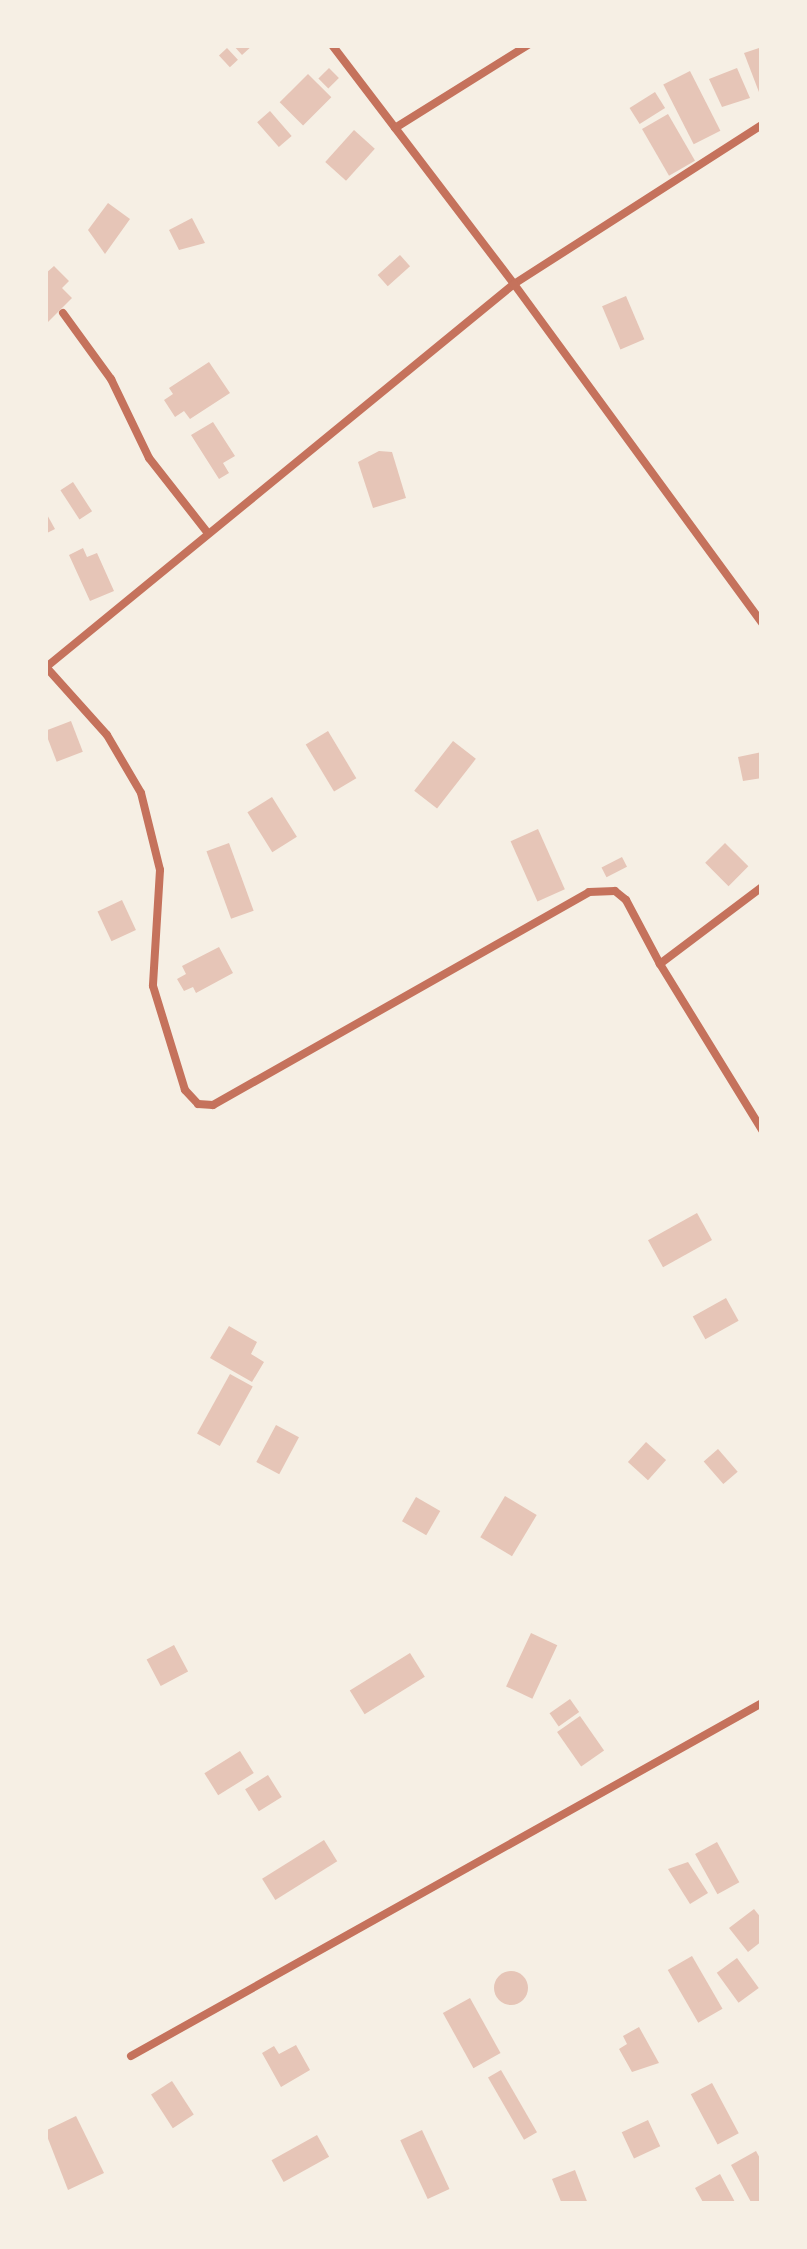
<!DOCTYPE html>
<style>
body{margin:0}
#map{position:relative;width:807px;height:2249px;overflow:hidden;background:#f6efe4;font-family:Arial,sans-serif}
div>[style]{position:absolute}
.building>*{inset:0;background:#e6c5b7;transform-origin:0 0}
.round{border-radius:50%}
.minor>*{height:8px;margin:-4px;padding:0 4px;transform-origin:4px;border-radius:4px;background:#c5725c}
span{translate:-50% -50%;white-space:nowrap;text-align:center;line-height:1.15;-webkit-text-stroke:8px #f6efe4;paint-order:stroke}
.frame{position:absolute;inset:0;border:48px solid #f6efe4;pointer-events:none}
</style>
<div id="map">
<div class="building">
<i style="clip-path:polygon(233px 45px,253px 45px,242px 55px)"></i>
<i style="clip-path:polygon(762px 47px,762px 100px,744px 53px)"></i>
<i style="left:227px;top:48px;width:16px;height:11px;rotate:47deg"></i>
<i style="left:329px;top:68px;width:14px;height:15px;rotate:45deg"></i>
<i style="clip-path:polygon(737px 68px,750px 98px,722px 107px,709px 79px)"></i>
<i style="left:690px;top:71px;width:67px;height:30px;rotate:63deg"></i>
<i style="left:308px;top:74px;width:33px;height:40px;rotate:45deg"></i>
<i style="left:655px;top:92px;width:19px;height:30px;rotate:58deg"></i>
<i style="left:270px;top:111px;width:33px;height:17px;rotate:49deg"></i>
<i style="left:668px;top:114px;width:54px;height:30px;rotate:60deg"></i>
<i style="left:354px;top:130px;width:28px;height:43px;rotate:42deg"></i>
<i style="clip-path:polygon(108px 203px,130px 219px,105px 254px,88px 230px)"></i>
<i style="clip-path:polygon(192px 218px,205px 243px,179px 250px,169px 230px)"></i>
<i style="left:400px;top:255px;width:15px;height:30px;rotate:48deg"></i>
<i style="clip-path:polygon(54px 266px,69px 281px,62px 288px,72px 298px,45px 325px,45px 274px)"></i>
<i style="left:626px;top:296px;width:47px;height:26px;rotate:67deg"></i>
<i style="clip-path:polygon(209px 362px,230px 393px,190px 419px,184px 411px,175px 417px,164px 400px,173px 394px,169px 388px)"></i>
<i style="clip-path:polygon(213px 422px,235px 456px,223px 463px,229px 473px,219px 479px,191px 435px)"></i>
<i style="clip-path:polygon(379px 451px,392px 452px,406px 498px,373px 508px,358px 462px)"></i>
<i style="left:73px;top:482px;width:35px;height:15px;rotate:57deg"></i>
<i style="clip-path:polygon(45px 511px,55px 529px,45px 534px)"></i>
<i style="clip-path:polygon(83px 548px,87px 557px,97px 553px,114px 591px,90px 601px,69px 555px)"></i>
<i style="left:71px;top:721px;width:33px;height:28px;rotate:69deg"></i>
<i style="left:328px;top:731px;width:55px;height:26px;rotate:59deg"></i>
<i style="left:453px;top:741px;width:29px;height:63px;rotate:38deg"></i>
<i style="clip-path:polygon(762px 752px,762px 778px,743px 781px,738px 757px)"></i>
<i style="left:272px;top:797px;width:47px;height:29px;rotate:58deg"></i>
<i style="left:538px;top:829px;width:66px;height:30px;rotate:66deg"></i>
<i style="left:229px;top:843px;width:72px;height:24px;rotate:70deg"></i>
<i style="left:725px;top:843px;width:33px;height:28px;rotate:45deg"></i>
<i style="left:622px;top:857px;width:11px;height:23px;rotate:63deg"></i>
<i style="left:122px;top:900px;width:33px;height:27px;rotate:65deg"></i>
<i style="clip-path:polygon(219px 947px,233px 973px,196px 993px,193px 987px,184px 991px,177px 979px,186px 974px,182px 966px)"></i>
<i style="left:697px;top:1213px;width:31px;height:56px;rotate:61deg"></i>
<i style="left:726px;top:1298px;width:26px;height:38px;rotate:61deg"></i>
<i style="clip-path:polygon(229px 1326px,257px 1342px,251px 1354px,264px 1362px,252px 1382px,210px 1358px)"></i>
<i style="left:230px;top:1374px;width:26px;height:68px;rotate:29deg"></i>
<i style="left:276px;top:1425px;width:26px;height:42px;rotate:28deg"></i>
<i style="left:646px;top:1442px;width:27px;height:27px;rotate:42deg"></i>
<i style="left:718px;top:1449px;width:30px;height:19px;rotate:49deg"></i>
<i style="left:505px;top:1496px;width:37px;height:48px;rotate:31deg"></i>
<i style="left:416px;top:1497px;width:28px;height:28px;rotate:30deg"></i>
<i style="left:531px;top:1633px;width:29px;height:59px;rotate:25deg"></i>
<i style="left:174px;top:1645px;width:30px;height:31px;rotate:62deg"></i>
<i style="left:410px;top:1653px;width:28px;height:71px;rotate:58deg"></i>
<i style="left:570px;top:1699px;width:16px;height:25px;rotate:55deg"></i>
<i style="left:580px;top:1716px;width:42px;height:28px;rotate:55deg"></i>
<i style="left:240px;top:1751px;width:26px;height:42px;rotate:58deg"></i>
<i style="left:268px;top:1775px;width:26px;height:27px;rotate:58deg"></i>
<i style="left:324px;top:1840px;width:25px;height:73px;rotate:58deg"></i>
<i style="left:717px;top:1842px;width:46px;height:25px;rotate:61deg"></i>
<i style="clip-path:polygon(688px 1862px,708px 1893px,690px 1904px,668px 1869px)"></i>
<i style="clip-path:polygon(754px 1909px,762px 1919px,762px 1941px,748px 1952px,729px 1928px)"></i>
<i style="left:692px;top:1956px;width:61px;height:28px;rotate:60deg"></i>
<i style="left:737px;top:1958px;width:37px;height:25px;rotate:54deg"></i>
<i class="round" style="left:494px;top:1971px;width:34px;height:34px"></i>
<i style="left:470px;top:1998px;width:63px;height:31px;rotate:61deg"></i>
<i style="clip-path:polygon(639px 2027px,659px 2063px,632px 2072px,619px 2049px,627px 2044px,623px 2036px)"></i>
<i style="clip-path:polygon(296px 2045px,310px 2070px,281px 2087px,262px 2053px,274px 2046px,279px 2054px)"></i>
<i style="left:501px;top:2070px;width:72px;height:15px;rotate:60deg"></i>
<i style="left:172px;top:2081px;width:40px;height:25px;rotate:57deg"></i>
<i style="left:712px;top:2083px;width:57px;height:24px;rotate:62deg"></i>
<i style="clip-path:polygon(76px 2116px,104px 2173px,68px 2190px,45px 2131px)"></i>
<i style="left:648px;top:2120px;width:29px;height:29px;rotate:65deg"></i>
<i style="left:422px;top:2130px;width:65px;height:24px;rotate:65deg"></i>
<i style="left:317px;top:2135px;width:25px;height:52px;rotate:61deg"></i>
<i style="clip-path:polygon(756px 2151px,762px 2162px,762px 2204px,752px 2204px,731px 2165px)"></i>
<i style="clip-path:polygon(575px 2170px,588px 2204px,562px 2204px,552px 2179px)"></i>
<i style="clip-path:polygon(720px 2174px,736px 2204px,704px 2204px,695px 2188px)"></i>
</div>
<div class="minor">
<i style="left:332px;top:45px;width:300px;rotate:52.7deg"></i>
<i style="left:514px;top:284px;width:295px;rotate:-32.7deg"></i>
<i style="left:395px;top:128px;width:157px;rotate:-32deg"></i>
<i style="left:63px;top:313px;width:82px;rotate:54deg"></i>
<i style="left:111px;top:379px;width:88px;rotate:64.3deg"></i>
<i style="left:149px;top:458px;width:94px;rotate:51.9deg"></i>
<i style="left:46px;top:667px;width:91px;rotate:48.1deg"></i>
<i style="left:107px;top:735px;width:67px;rotate:59.6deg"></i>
<i style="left:141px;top:793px;width:79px;rotate:76.1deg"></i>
<i style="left:160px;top:870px;width:116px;rotate:93.5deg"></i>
<i style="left:153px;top:986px;width:109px;rotate:72.9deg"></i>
<i style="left:185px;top:1090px;width:19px;rotate:47deg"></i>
<i style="left:198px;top:1104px;width:15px;rotate:4deg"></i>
<i style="left:213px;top:1105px;width:432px;rotate:-29.5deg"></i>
<i style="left:589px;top:892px;width:26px;rotate:-2deg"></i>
<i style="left:615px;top:891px;width:14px;rotate:39deg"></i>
<i style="left:626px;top:900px;width:72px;rotate:62deg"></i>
<i style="left:45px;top:668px;width:606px;rotate:-39.31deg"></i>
<i style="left:514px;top:284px;width:420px;rotate:53.8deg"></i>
<i style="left:762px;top:887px;width:128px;rotate:143deg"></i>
<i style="left:660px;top:964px;width:195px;rotate:58.4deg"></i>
<i style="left:131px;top:2056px;width:723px;rotate:-29.22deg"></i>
</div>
<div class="frame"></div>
</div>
